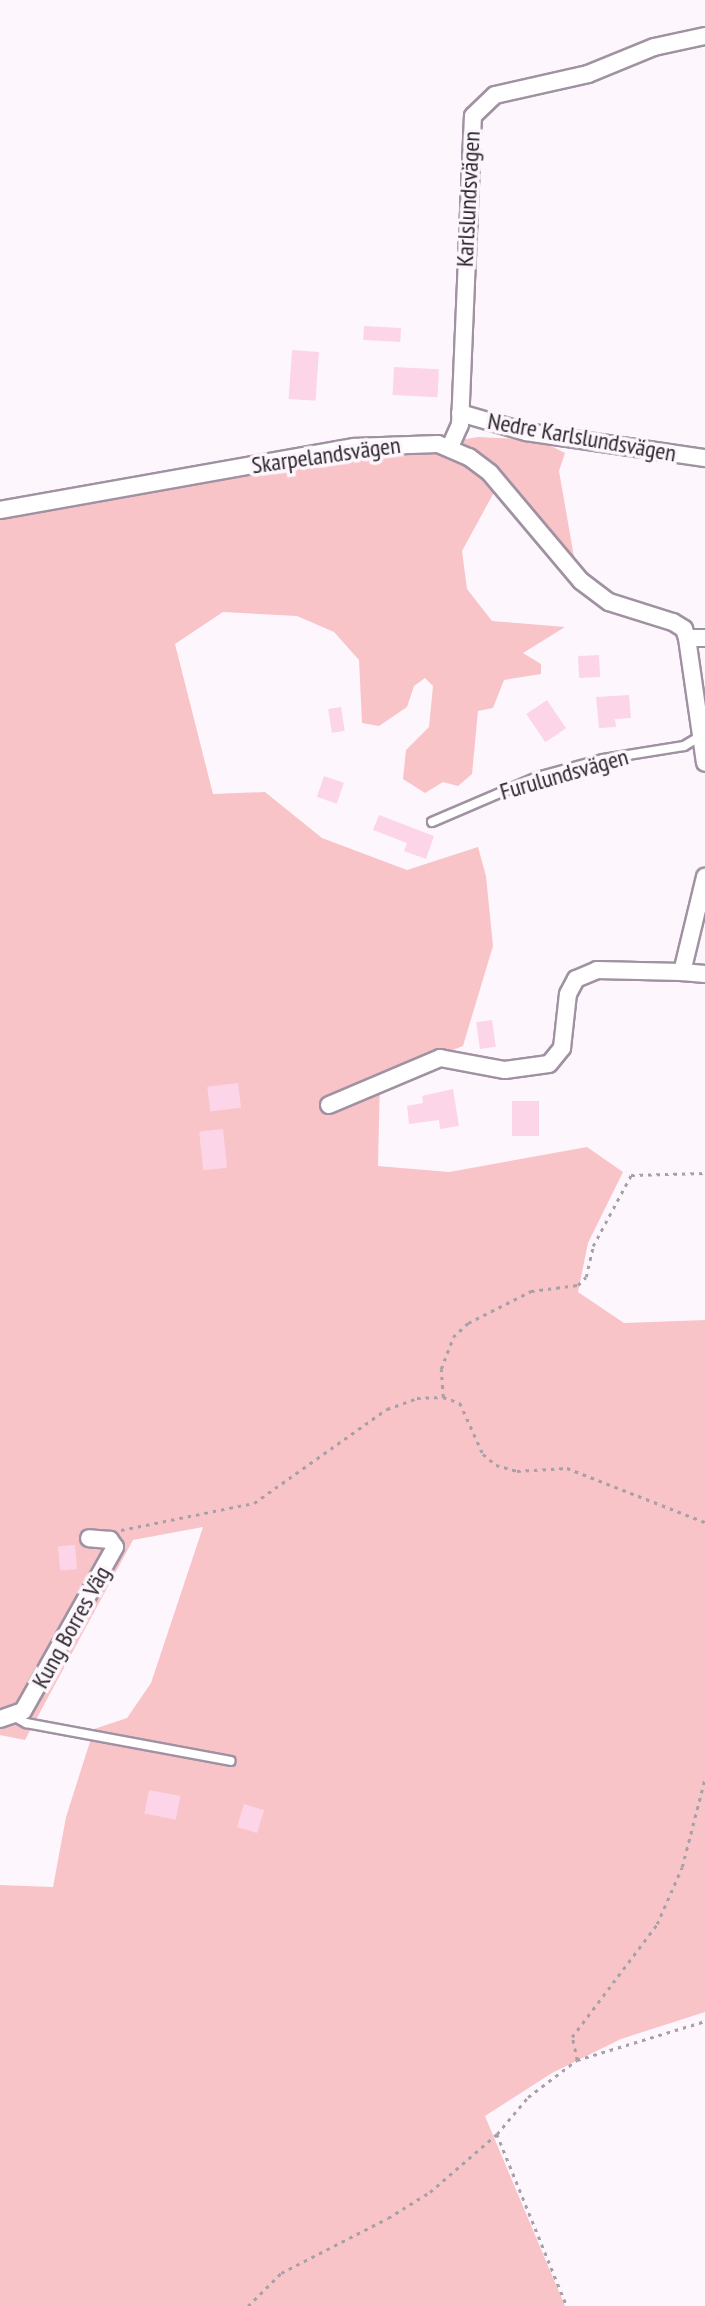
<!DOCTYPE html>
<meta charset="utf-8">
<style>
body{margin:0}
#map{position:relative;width:705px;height:2306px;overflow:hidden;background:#fdf7fd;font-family:"PT Sans Narrow",sans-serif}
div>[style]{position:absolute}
.green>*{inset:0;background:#f8c4c8}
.building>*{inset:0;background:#fcd5e8;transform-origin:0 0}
.path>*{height:2.5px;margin-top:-1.25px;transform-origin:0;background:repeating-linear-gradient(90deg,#a6a1a7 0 3.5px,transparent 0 8.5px)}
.roads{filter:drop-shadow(2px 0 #a092a2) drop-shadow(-2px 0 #a092a2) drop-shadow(0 2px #a092a2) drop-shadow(0 -2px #a092a2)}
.lane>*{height:8px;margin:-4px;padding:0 4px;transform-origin:4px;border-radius:4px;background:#fff}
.street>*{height:16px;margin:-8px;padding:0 8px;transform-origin:8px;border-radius:8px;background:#fff}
span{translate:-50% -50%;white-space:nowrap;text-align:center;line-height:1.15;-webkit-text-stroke:7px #fdf7fd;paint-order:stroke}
.street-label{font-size:24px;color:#29242a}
</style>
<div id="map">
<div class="green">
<i style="clip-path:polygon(478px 437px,539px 440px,565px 453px,559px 471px,574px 557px,504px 474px,462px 551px,467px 589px,492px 621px,565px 627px,523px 653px,541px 664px,541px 674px,504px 680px,493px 708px,478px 711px,472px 774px,458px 786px,443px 782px,425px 793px,403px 779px,406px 750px,429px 727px,433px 686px,425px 678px,414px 686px,407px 707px,379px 726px,362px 723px,359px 660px,334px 632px,297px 616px,223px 612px,175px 644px,213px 794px,265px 792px,322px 838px,407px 870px,478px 847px,486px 876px,493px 946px,463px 1046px,380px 1078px,378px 1166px,449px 1172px,587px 1147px,623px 1172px,588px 1243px,578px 1292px,624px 1323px,705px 1320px,705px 2012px,621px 2039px,552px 2073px,485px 2116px,565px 2306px,0 2306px,0 1885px,53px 1887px,66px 1817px,94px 1729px,127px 1718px,151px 1683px,203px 1527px,133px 1540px,25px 1740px,0 1735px,0 517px)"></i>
</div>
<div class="building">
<i style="left:364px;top:326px;width:37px;height:14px;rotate:3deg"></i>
<i style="left:292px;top:350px;width:27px;height:49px;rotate:4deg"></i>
<i style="left:394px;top:367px;width:45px;height:28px;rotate:3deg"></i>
<i style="left:599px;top:655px;width:22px;height:21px;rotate:87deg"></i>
<i style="clip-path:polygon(629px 695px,631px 718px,615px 719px,616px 727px,599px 728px,596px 697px)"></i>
<i style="left:547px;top:700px;width:34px;height:25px;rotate:56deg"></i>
<i style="left:341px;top:707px;width:24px;height:13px;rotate:81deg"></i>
<i style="left:324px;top:776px;width:21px;height:22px;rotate:19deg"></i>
<i style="clip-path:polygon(379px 815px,434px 836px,426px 859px,404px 851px,407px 843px,373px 830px)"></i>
<i style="left:492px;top:1020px;width:27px;height:16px;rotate:82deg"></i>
<i style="left:238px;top:1083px;width:25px;height:31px;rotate:83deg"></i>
<i style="clip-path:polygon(453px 1089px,459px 1126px,440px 1129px,439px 1120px,409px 1124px,407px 1106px,423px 1103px,422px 1096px)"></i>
<i style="left:512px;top:1101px;width:27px;height:35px"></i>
<i style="left:223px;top:1129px;width:39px;height:24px;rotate:84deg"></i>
<i style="left:75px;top:1545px;width:24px;height:17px;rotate:85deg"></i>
<i style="left:149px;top:1790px;width:32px;height:24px;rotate:11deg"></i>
<i style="left:244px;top:1804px;width:21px;height:24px;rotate:17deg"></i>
</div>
<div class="path">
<i style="left:443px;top:1397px;width:28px;rotate:-94deg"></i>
<i style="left:441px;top:1369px;width:34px;rotate:-69deg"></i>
<i style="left:453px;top:1337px;width:21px;rotate:-43deg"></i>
<i style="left:468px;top:1323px;width:71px;rotate:-26.9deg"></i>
<i style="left:531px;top:1291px;width:47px;rotate:-7.3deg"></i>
<i style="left:578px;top:1285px;width:11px;rotate:-45deg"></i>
<i style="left:586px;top:1277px;width:32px;rotate:-77deg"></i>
<i style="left:593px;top:1246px;width:81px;rotate:-61.8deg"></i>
<i style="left:631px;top:1175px;width:74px;rotate:-1.5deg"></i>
<i style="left:121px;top:1530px;width:136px;rotate:-11.5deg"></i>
<i style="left:254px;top:1503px;width:163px;rotate:-35.3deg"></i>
<i style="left:387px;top:1409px;width:32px;rotate:-20deg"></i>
<i style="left:417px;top:1398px;width:26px;rotate:-2deg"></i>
<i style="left:443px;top:1397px;width:18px;rotate:19deg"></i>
<i style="left:460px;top:1403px;width:56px;rotate:65.7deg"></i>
<i style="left:483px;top:1454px;width:17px;rotate:40deg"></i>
<i style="left:496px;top:1465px;width:22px;rotate:16deg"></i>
<i style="left:517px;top:1471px;width:50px;rotate:-3.4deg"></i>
<i style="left:567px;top:1468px;width:148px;rotate:21.4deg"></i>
<i style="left:577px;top:2060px;width:24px;rotate:-102deg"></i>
<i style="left:572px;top:2037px;width:141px;rotate:-53deg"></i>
<i style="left:657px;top:1924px;width:62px;rotate:-66.3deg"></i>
<i style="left:682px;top:1867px;width:92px;rotate:-75.5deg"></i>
<i style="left:497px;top:2134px;width:48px;rotate:-50deg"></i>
<i style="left:528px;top:2097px;width:61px;rotate:-37.1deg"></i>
<i style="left:577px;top:2060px;width:134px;rotate:-16.9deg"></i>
<i style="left:248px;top:2306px;width:47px;rotate:-45deg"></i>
<i style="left:281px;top:2273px;width:120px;rotate:-27.2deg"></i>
<i style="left:388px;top:2218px;width:49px;rotate:-31.8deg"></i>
<i style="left:430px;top:2192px;width:89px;rotate:-40.9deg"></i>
<i style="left:497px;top:2134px;width:186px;rotate:67.9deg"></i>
</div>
<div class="roads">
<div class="lane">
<i style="left:432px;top:822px;width:114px;rotate:-23.2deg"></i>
<i style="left:537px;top:777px;width:68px;rotate:-15.3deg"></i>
<i style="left:603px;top:759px;width:82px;rotate:-9.1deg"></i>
<i style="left:684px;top:746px;width:17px;rotate:-31deg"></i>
<i style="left:15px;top:1717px;width:13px;rotate:29deg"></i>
<i style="left:26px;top:1723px;width:208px;rotate:10.5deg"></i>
</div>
<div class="street">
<i style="left:460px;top:413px;width:69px;rotate:16.1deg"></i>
<i style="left:526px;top:432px;width:181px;rotate:8.3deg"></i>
<i style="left:450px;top:447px;width:24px;rotate:-66deg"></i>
<i style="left:460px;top:425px;width:309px;rotate:-87.6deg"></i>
<i style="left:473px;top:116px;width:30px;rotate:-44deg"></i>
<i style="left:495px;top:95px;width:95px;rotate:-12.7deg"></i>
<i style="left:588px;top:74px;width:71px;rotate:-22.2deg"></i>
<i style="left:654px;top:47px;width:52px;rotate:-12.2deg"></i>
<i style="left:0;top:510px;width:360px;rotate:-10.1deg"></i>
<i style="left:354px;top:447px;width:84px;rotate:-2deg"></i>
<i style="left:438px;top:444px;width:34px;rotate:23deg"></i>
<i style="left:469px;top:457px;width:26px;rotate:37deg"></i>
<i style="left:490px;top:473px;width:141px;rotate:49.9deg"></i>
<i style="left:581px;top:581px;width:35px;rotate:37deg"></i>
<i style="left:609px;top:602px;width:67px;rotate:17.4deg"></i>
<i style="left:673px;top:622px;width:13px;rotate:32deg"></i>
<i style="left:684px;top:629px;width:9px;rotate:72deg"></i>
<i style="left:687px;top:638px;width:18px"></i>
<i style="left:687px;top:638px;width:126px;rotate:81.8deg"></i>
<i style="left:682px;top:972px;width:23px;rotate:5deg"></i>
<i style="left:329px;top:1105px;width:121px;rotate:-22.9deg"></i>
<i style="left:440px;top:1058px;width:66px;rotate:10.5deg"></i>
<i style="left:505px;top:1070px;width:44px;rotate:-7.8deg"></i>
<i style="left:549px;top:1064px;width:21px;rotate:-51deg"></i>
<i style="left:562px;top:1048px;width:54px;rotate:-83.7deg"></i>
<i style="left:568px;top:994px;width:17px;rotate:-62deg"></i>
<i style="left:576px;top:979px;width:23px;rotate:-23deg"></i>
<i style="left:597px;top:970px;width:85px;rotate:1.3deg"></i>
<i style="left:682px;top:972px;width:98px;rotate:-76.4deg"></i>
<i style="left:0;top:1719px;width:24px;rotate:-19deg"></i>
<i style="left:23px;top:1711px;width:188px;rotate:-60.7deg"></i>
<i style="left:115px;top:1547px;width:9px;rotate:-126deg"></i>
<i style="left:110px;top:1540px;width:21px;rotate:-175deg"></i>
</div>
</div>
<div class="street-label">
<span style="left:468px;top:199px;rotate:-87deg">Karlslundsvägen</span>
<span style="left:582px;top:437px;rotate:10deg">Nedre Karlslundsvägen</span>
<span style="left:326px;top:455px;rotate:-8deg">Skarpelandsvägen</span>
<span style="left:564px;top:774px;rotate:-16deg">Furulundsvägen</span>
<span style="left:71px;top:1627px;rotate:-61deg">Kung Borres Väg</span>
</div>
</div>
